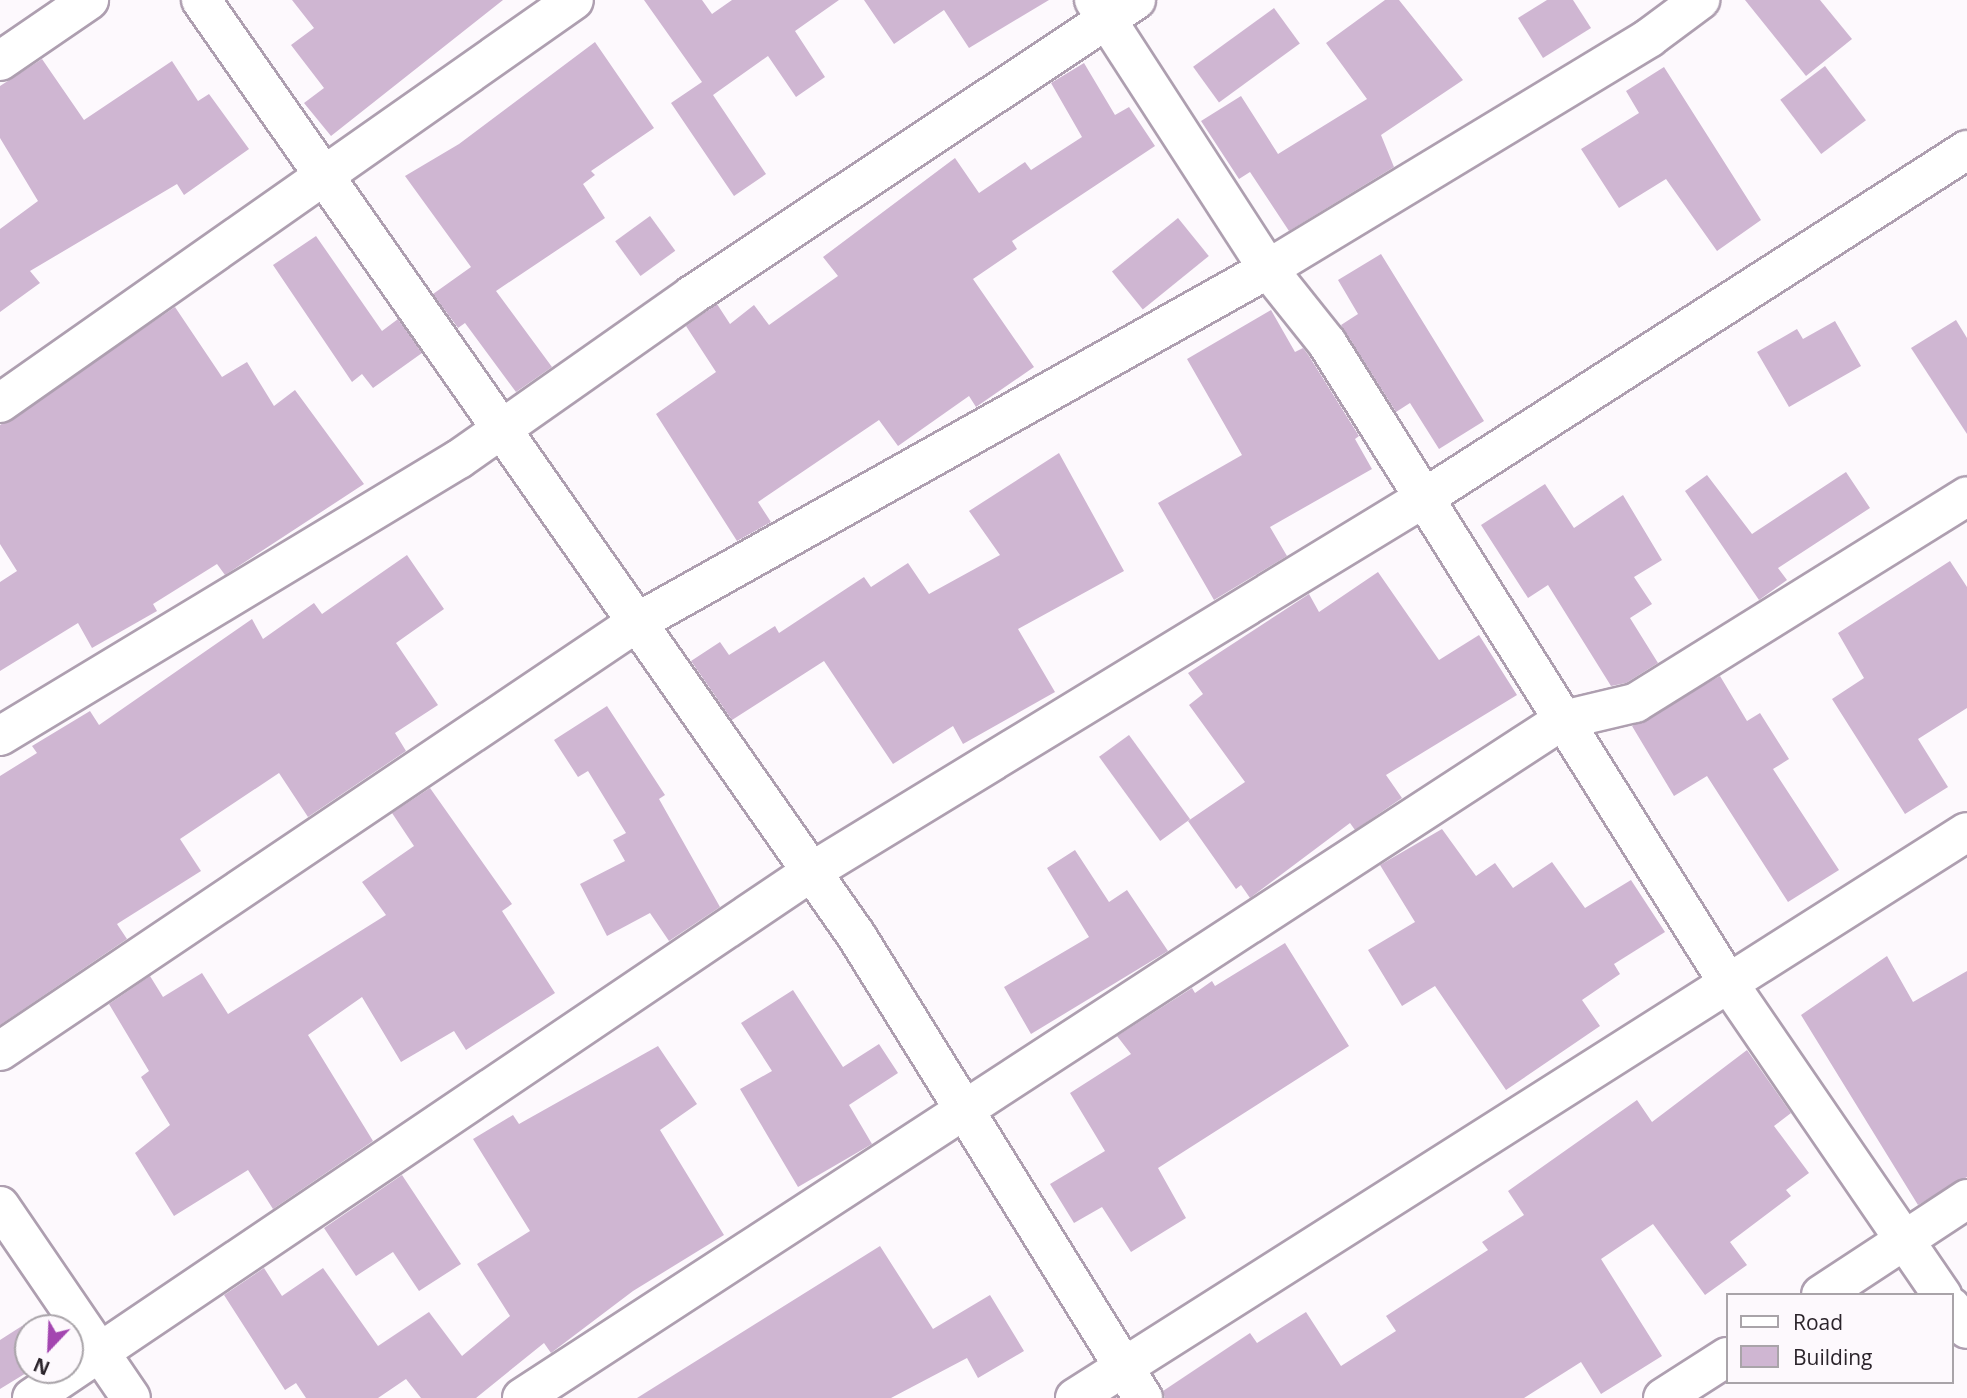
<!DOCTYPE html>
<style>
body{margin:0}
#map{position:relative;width:1967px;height:1398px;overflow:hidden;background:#fdf9fd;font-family:"Open Sans",sans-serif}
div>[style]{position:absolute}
.building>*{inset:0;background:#cfb6d2;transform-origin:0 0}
.roads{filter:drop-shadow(2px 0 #ae9fb0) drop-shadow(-2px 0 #ae9fb0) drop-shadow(0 2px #ae9fb0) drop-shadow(0 -2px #ae9fb0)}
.street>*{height:38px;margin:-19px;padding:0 19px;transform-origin:19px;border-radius:19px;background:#fff}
span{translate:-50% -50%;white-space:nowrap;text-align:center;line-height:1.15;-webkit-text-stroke:5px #fdf9fd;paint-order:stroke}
.legend{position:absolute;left:1726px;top:1293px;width:228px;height:91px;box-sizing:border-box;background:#fdf9fd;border:2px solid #a9a4a9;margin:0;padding:9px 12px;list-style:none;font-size:21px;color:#2b242b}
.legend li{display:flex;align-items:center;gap:14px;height:35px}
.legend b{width:35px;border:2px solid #a9a4a9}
.north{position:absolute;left:14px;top:1314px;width:70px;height:70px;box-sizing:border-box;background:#fdf9fd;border:2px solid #a9a4a9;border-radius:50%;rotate:203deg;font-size:19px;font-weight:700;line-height:28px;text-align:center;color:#2b242b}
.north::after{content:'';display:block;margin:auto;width:24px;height:32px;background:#a346b0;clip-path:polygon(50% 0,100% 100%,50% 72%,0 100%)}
</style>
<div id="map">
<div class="building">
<i style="clip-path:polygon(292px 0,503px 0,331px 136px,304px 103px,324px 88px,291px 45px,314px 28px)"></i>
<i style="clip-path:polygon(644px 0,702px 0,712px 14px,732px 0,839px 0,795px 31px,825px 77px,796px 97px,768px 56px,713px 95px,766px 174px,734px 196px,671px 103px,702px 82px)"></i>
<i style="clip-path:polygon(864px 0,1049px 0,969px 48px,944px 10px,894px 44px)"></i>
<i style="clip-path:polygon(1385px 0,1399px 0,1463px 80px,1381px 135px,1394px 167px,1289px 231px,1250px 172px,1239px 179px,1201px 121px,1241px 96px,1278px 154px,1367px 99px,1326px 43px)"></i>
<i style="clip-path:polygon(1547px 0,1573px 0,1591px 28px,1543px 58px,1518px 18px)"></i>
<i style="clip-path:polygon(1745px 0,1820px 0,1852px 39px,1806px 76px)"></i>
<i style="left:1274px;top:8px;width:44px;height:100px;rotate:54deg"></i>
<i style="clip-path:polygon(595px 42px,654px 128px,591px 171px,595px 175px,583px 184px,605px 218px,496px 291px,552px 367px,516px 392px,465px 323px,458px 328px,433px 294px,471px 267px,405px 176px,459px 144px)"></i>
<i style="clip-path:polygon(42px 59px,84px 120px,172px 61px,198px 101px,209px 94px,249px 149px,184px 195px,177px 184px,30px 271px,40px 283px,0 312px,0 229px,38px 201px,0 138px,0 86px)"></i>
<i style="clip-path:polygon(1084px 63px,1115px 115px,1129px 107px,1155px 146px,1012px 241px,1017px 249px,973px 279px,1034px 367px,976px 407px,969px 396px,898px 446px,879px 420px,758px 502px,771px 522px,737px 541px,656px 414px,716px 372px,686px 326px,717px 304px,730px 324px,754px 305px,769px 325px,838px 276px,823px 257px,955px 158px,979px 193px,1025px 162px,1031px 170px,1082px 137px,1051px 83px)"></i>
<i style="left:1825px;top:66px;width:68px;height:56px;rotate:53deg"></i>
<i style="clip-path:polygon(1664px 67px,1761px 220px,1717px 251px,1666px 179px,1619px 208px,1581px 149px,1639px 113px,1626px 91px)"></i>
<i style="left:650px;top:216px;width:43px;height:43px;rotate:54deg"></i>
<i style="left:1178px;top:218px;width:49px;height:85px;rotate:51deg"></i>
<i style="clip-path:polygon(316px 236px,382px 331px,398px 319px,422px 353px,373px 388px,362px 374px,352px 382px,273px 265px)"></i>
<i style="clip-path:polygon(1381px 254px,1484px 421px,1439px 449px,1410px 403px,1396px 412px,1341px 325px,1358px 314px,1338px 280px)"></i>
<i style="clip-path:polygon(175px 307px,222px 377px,247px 362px,274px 406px,295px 390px,364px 484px,225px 575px,217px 564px,153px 604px,157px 611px,92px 648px,78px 623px,0 671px,0 582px,17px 571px,0 544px,0 425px)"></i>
<i style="clip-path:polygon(1271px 310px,1295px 352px,1303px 348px,1309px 356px,1359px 436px,1355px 439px,1372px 469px,1270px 527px,1287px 556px,1214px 600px,1158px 503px,1242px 455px,1187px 359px)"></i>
<i style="clip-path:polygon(1956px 320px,1967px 338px,1967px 434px,1911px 348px)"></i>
<i style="clip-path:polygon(1835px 321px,1861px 366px,1789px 407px,1757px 352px,1797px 329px,1803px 339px)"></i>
<i style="clip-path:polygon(1059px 453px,1124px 571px,1018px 629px,1055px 692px,963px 744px,953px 726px,893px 764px,824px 661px,732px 720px,691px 661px,720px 642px,729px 655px,775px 626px,779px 633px,864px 577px,871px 587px,908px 563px,929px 594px,1000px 555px,969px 511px)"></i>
<i style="clip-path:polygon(1846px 472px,1870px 508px,1778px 568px,1787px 580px,1759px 600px,1685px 491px,1707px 475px,1752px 534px)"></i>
<i style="clip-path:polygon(1545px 484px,1574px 528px,1623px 495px,1662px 560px,1634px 577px,1652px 604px,1630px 618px,1658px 663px,1626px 683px,1611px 686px,1548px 585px,1528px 598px,1481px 525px)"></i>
<i style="clip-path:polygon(407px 555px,444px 609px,396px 643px,438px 705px,395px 733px,406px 751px,308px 817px,279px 773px,180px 839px,201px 871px,117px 924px,127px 939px,0 1025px,0 776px,37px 753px,32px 746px,90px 711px,99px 725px,252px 619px,263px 639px,314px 603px,322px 614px)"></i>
<i style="clip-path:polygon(1950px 561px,1967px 587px,1967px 708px,1918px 739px,1948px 787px,1905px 814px,1832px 699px,1864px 678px,1838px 633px)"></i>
<i style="clip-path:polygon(1378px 572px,1439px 660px,1479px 635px,1517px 695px,1386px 775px,1402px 798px,1355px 830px,1350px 823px,1250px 898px,1241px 885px,1236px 889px,1188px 821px,1245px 782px,1189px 705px,1203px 694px,1188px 673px,1309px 594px,1319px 612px)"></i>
<i style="clip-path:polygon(1720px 676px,1747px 721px,1760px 713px,1789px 759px,1773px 769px,1839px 870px,1788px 902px,1707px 776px,1674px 796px,1632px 726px)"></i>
<i style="clip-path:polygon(607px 706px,665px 795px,659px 799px,720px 907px,669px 941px,650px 913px,607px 936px,580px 884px,625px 861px,613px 840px,626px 833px,588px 771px,578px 777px,554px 740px)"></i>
<i style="left:1129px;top:735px;width:104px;height:37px;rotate:54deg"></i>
<i style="clip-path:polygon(430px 788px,512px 904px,502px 911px,555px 993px,466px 1050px,454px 1031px,401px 1062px,362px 997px,308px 1035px,373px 1141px,273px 1209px,248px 1170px,174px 1216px,135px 1153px,170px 1125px,141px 1077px,149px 1071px,109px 1004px,150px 976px,163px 997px,202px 973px,228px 1014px,386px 915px,362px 882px,414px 846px,392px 813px)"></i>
<i style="clip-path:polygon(1442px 829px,1476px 876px,1495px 863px,1513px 888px,1552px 862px,1585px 908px,1631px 880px,1665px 932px,1614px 964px,1620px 974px,1582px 1000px,1600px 1026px,1506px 1090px,1435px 986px,1402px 1006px,1368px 950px,1415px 922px,1380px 865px)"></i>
<i style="clip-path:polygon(1075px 850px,1109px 902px,1127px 890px,1168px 951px,1031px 1034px,1004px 987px,1089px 937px,1047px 868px)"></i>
<i style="clip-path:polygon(1285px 943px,1349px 1046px,1158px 1168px,1186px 1218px,1131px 1252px,1102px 1207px,1074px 1223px,1050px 1184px,1105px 1151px,1070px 1093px,1131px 1054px,1117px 1036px,1192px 988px,1195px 993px,1212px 981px,1215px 986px)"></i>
<i style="clip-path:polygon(1887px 956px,1913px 1002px,1967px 971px,1967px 1177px,1918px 1205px,1801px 1015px)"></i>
<i style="clip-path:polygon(793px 990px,843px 1067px,879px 1044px,898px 1073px,849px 1105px,872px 1144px,798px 1187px,740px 1089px,772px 1071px,741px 1023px)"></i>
<i style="clip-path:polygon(658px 1046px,697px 1104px,660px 1130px,724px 1235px,633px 1291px,551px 1353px,544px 1343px,476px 1398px,421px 1398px,406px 1379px,378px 1398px,306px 1398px,296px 1383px,285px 1390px,224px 1295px,264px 1268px,282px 1296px,323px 1268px,378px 1346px,429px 1312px,462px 1356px,510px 1316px,477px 1264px,530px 1231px,473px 1139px,513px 1115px,519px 1124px)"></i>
<i style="clip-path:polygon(1747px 1050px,1791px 1113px,1774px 1126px,1809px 1173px,1786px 1190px,1791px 1196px,1730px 1242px,1747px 1265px,1705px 1295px,1653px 1224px,1601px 1259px,1662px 1356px,1601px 1394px,1581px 1362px,1524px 1398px,1165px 1398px,1163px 1391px,1250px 1333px,1257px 1343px,1306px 1312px,1341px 1366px,1396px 1331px,1386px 1316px,1488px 1250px,1482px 1242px,1524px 1215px,1508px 1191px,1637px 1100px,1652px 1122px)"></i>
<i style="clip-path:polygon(402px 1175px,461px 1264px,419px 1291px,393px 1252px,356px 1276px,324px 1228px)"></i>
<i style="clip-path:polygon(880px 1246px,933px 1329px,990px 1295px,1024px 1351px,978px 1378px,967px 1358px,891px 1398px,637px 1398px)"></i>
<i style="clip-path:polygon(36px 1317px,43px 1328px,28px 1328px,31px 1370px,0 1389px,0 1340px)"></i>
</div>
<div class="roads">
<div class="street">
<i style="left:201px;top:0;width:1142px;rotate:54.99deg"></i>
<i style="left:856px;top:935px;width:545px;rotate:58.21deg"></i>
<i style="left:1094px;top:0;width:320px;rotate:57.1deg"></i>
<i style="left:1268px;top:269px;width:95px;rotate:51.4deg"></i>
<i style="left:1327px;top:343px;width:753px;rotate:57.91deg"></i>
<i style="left:1727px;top:981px;width:381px;rotate:55.6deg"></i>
<i style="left:0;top:61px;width:108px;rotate:-34.4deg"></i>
<i style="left:0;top:403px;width:701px;rotate:-35.07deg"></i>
<i style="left:0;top:736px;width:536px;rotate:-31.11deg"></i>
<i style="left:459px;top:459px;width:285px;rotate:-35.1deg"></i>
<i style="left:692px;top:295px;width:533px;rotate:-33.6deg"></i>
<i style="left:0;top:1051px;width:767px;rotate:-33.94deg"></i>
<i style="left:636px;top:623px;width:724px;rotate:-29.25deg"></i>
<i style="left:1268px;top:269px;width:446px;rotate:-31.2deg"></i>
<i style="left:1649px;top:38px;width:64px;rotate:-36.7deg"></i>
<i style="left:0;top:1206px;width:232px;rotate:55.7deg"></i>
<i style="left:1821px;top:1295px;width:175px;rotate:-33.3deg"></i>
<i style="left:1951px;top:1307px;width:27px;rotate:54deg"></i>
<i style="left:32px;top:1398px;width:940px;rotate:-34.03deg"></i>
<i style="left:811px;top:872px;width:718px;rotate:-31.39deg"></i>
<i style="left:1424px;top:498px;width:645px;rotate:-32.66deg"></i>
<i style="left:522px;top:1398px;width:1242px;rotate:-33.08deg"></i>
<i style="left:1563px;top:720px;width:74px;rotate:-13.3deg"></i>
<i style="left:1635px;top:703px;width:391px;rotate:-31.9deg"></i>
<i style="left:1075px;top:1398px;width:1056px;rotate:-32.4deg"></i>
<i style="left:1663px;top:1398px;width:76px;rotate:-32.6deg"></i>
</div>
</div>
<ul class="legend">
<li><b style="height:9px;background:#fff"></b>Road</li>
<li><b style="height:19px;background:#cfb6d2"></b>Building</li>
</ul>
<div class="north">N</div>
</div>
